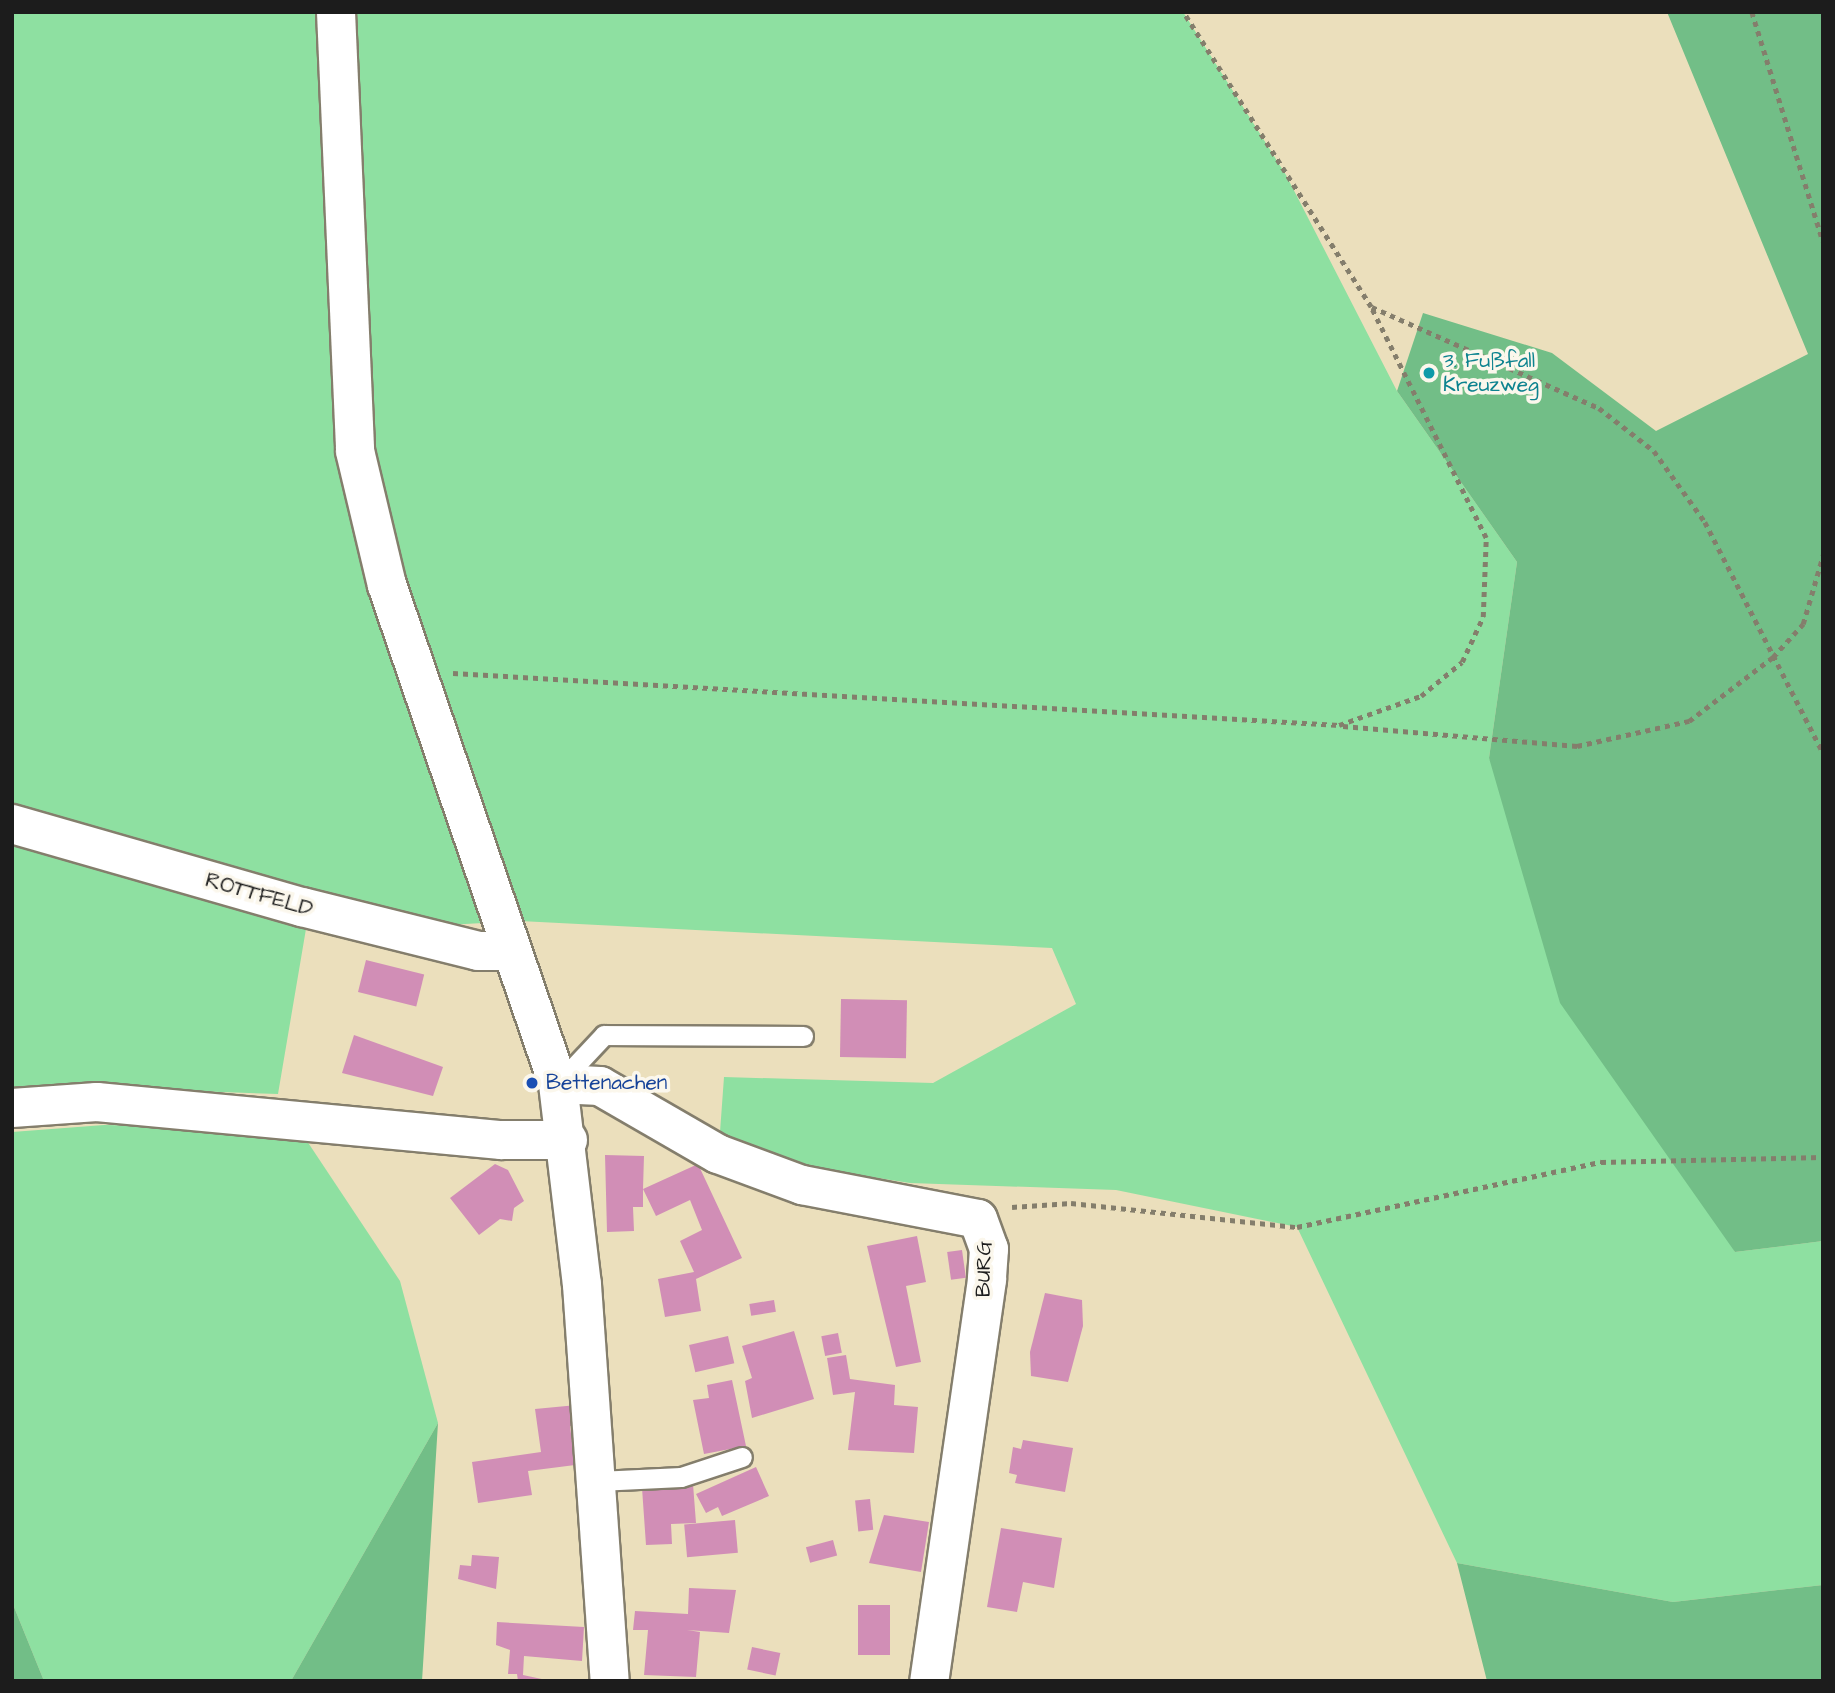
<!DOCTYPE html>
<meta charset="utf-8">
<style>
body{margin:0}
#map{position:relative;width:1835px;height:1693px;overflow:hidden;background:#ebdfbc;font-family:"Architects Daughter",sans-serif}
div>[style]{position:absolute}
.green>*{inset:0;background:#8ee0a1}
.forest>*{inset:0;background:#72be87}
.building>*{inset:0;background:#d18eb6;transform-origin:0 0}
.path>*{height:4.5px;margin-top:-2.25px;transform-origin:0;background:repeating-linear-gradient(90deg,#847e6c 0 5px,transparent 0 10px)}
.roads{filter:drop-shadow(2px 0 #847e6c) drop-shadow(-2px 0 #847e6c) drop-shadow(0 2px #847e6c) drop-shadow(0 -2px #847e6c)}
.lane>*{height:19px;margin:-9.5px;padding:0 9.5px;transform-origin:9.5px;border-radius:9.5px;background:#fff}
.street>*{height:38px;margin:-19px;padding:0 19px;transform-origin:19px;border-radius:19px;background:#fff}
.dots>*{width:19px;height:19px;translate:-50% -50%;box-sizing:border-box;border:4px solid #fbf7ec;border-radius:50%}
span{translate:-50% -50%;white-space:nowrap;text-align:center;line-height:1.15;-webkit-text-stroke:7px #fbf7ec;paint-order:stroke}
.culture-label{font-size:21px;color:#0d838f}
.left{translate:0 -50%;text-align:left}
.street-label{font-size:21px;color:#1c1c1c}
.transit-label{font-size:21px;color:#164399}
.frame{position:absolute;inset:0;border:14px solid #1c1c1c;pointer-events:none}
</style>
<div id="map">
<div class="green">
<i style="clip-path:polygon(12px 12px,1183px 12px,1286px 175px,1397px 391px,1517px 562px,1489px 758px,1735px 1252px,1823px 1241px,1823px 1585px,1673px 1602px,1457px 1563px,1297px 1227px,1116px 1190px,910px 1183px,814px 1168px,766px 1155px,720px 1132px,724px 1077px,933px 1083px,1076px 1004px,1052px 948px,520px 921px,447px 925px,308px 893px,12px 807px)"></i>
<i style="clip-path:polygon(12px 842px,307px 923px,278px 1094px,82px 1087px,12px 1093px)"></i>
<i style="clip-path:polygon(104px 1125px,299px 1129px,400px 1281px,438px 1423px,291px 1681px,44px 1681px,12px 1602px,12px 1132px)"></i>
</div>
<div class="forest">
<i style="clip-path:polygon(1667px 12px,1823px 12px,1823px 1241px,1735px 1252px,1560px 1003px,1489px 758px,1517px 562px,1397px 391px,1423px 313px,1552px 353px,1656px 431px,1808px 354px)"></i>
<i style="clip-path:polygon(438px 1423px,422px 1681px,291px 1681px)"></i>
<i style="clip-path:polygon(1457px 1563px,1673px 1602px,1823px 1585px,1823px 1681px,1487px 1681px)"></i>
<i style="clip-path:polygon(12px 1602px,44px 1681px,12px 1681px)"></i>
</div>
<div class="building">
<i style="left:366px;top:960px;width:60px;height:33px;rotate:14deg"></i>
<i style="left:841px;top:999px;width:66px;height:58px;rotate:1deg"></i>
<i style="clip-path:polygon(354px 1035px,443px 1067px,433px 1096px,342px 1073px)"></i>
<i style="clip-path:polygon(605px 1155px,644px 1156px,643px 1189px,698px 1164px,742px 1258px,696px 1279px,701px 1311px,665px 1317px,658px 1279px,694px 1272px,680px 1241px,702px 1230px,690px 1200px,656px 1216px,643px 1189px,643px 1207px,633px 1207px,634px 1231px,607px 1232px)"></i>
<i style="clip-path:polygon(495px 1164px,508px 1170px,524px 1201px,514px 1208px,512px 1221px,500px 1219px,479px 1235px,450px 1198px)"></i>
<i style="clip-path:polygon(917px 1236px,926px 1282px,906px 1286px,921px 1362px,896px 1367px,867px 1246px)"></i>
<i style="left:962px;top:1250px;width:28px;height:15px;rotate:82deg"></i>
<i style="clip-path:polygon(1045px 1293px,1082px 1300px,1083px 1326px,1068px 1382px,1031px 1376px,1030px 1352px)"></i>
<i style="left:774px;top:1300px;width:12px;height:25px;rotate:81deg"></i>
<i style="clip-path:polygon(794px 1331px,814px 1399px,752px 1418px,745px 1381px,752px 1378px,742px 1346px)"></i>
<i style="left:838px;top:1333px;width:20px;height:17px;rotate:79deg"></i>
<i style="left:728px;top:1336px;width:28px;height:40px;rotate:77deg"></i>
<i style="clip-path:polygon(846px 1355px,850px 1379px,895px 1385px,894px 1405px,918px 1407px,914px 1453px,848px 1450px,855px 1392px,833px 1395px,827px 1358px)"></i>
<i style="clip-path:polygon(732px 1380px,746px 1446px,704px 1454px,693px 1400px,709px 1398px,707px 1385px)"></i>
<i style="clip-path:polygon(577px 1405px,578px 1426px,570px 1426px,575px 1465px,528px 1471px,532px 1495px,478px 1503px,472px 1462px,541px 1452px,535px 1409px)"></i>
<i style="clip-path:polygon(1023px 1440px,1073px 1448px,1065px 1492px,1015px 1483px,1017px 1475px,1009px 1473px,1013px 1447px,1021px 1449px)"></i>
<i style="clip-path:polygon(756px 1467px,769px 1496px,722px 1516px,718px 1507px,706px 1513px,696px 1494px)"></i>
<i style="clip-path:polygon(693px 1484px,696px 1523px,671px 1524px,672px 1544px,646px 1545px,642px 1488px)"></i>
<i style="left:870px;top:1499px;width:31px;height:15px;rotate:84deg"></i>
<i style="clip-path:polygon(884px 1515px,929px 1522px,921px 1572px,869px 1563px)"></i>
<i style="left:735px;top:1520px;width:33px;height:51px;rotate:85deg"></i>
<i style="clip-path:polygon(1001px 1528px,1062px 1538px,1054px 1588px,1023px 1582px,1017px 1612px,987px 1607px)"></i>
<i style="left:833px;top:1540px;width:16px;height:28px;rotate:75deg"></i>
<i style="clip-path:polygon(472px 1555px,499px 1557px,496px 1589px,458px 1579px,460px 1565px,471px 1566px)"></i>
<i style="clip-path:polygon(689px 1588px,736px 1590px,729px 1633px,687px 1630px,700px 1632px,696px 1677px,644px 1675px,648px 1630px,633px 1630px,635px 1611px,688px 1614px)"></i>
<i style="left:858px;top:1605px;width:32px;height:50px"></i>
<i style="clip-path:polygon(497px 1622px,584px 1627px,582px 1661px,524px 1656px,523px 1675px,551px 1681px,518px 1681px,517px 1674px,508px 1674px,510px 1650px,496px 1645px)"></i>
<i style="left:752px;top:1647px;width:29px;height:23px;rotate:12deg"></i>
</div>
<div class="path">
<i style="left:1752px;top:12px;width:240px;rotate:72.8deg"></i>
<i style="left:1372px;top:307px;width:248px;rotate:24deg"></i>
<i style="left:1599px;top:408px;width:70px;rotate:38deg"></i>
<i style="left:1654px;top:451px;width:87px;rotate:54.3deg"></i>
<i style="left:1705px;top:522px;width:259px;rotate:62.9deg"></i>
<i style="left:453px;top:673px;width:888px;rotate:3.36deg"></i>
<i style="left:1339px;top:725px;width:87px;rotate:-19.5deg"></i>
<i style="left:1421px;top:696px;width:53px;rotate:-39.7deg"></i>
<i style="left:1462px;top:662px;width:50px;rotate:-65deg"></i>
<i style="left:1483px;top:617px;width:79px;rotate:-87.8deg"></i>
<i style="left:1486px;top:538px;width:258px;rotate:-116.5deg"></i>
<i style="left:1371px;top:307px;width:350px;rotate:-122.5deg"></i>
<i style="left:1343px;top:726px;width:235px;rotate:4.9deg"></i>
<i style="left:1577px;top:746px;width:115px;rotate:-12.6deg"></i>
<i style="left:1689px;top:721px;width:106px;rotate:-37.3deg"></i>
<i style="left:1773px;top:657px;width:45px;rotate:-47.7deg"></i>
<i style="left:1803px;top:624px;width:72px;rotate:-73.8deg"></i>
<i style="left:1012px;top:1207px;width:59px;rotate:-3.9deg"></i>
<i style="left:1071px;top:1203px;width:227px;rotate:6.1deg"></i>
<i style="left:1297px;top:1227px;width:311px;rotate:-12.1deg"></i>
<i style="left:1601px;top:1162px;width:222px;rotate:-1.3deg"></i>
</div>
<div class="roads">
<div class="lane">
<i style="left:558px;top:1084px;width:67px;rotate:-46.8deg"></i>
<i style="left:604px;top:1035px;width:199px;rotate:0.3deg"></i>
<i style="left:598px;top:1481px;width:83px;rotate:-2.8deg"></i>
<i style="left:681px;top:1477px;width:64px;rotate:-18.2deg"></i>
</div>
<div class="street">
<i style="left:336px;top:12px;width:439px;rotate:87.5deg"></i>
<i style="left:355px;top:451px;width:138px;rotate:76.6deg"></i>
<i style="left:387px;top:585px;width:527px;rotate:71.08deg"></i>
<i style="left:558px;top:1084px;width:202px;rotate:83.2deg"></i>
<i style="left:582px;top:1285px;width:397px;rotate:86deg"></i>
<i style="left:12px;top:824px;width:302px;rotate:16deg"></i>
<i style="left:302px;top:907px;width:181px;rotate:14deg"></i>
<i style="left:478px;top:951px;width:30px"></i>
<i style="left:558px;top:1084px;width:42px;rotate:2.7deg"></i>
<i style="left:600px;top:1086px;width:136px;rotate:30deg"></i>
<i style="left:718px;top:1154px;width:90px;rotate:20.3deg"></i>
<i style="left:802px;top:1185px;width:179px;rotate:10.9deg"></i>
<i style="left:978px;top:1219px;width:32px;rotate:70deg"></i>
<i style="left:989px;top:1249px;width:31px;rotate:94deg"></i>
<i style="left:987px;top:1280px;width:405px;rotate:98.2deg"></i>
<i style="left:12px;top:1108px;width:85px;rotate:-4deg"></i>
<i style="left:97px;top:1102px;width:406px;rotate:5.4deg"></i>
<i style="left:501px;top:1140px;width:67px"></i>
</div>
</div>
<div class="dots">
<i style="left:1429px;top:373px;background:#0f9aa8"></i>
<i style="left:532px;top:1083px;background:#1a4fb4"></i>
</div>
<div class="culture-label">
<span class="left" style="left:1443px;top:373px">3. Fußfall<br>Kreuzweg</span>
</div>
<div class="street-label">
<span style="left:259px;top:895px;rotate:16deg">ROTTFELD</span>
<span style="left:984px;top:1269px;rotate:-89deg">BURG</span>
</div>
<div class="transit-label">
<span class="left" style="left:546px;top:1083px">Bettenachen</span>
</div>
<div class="frame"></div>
</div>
